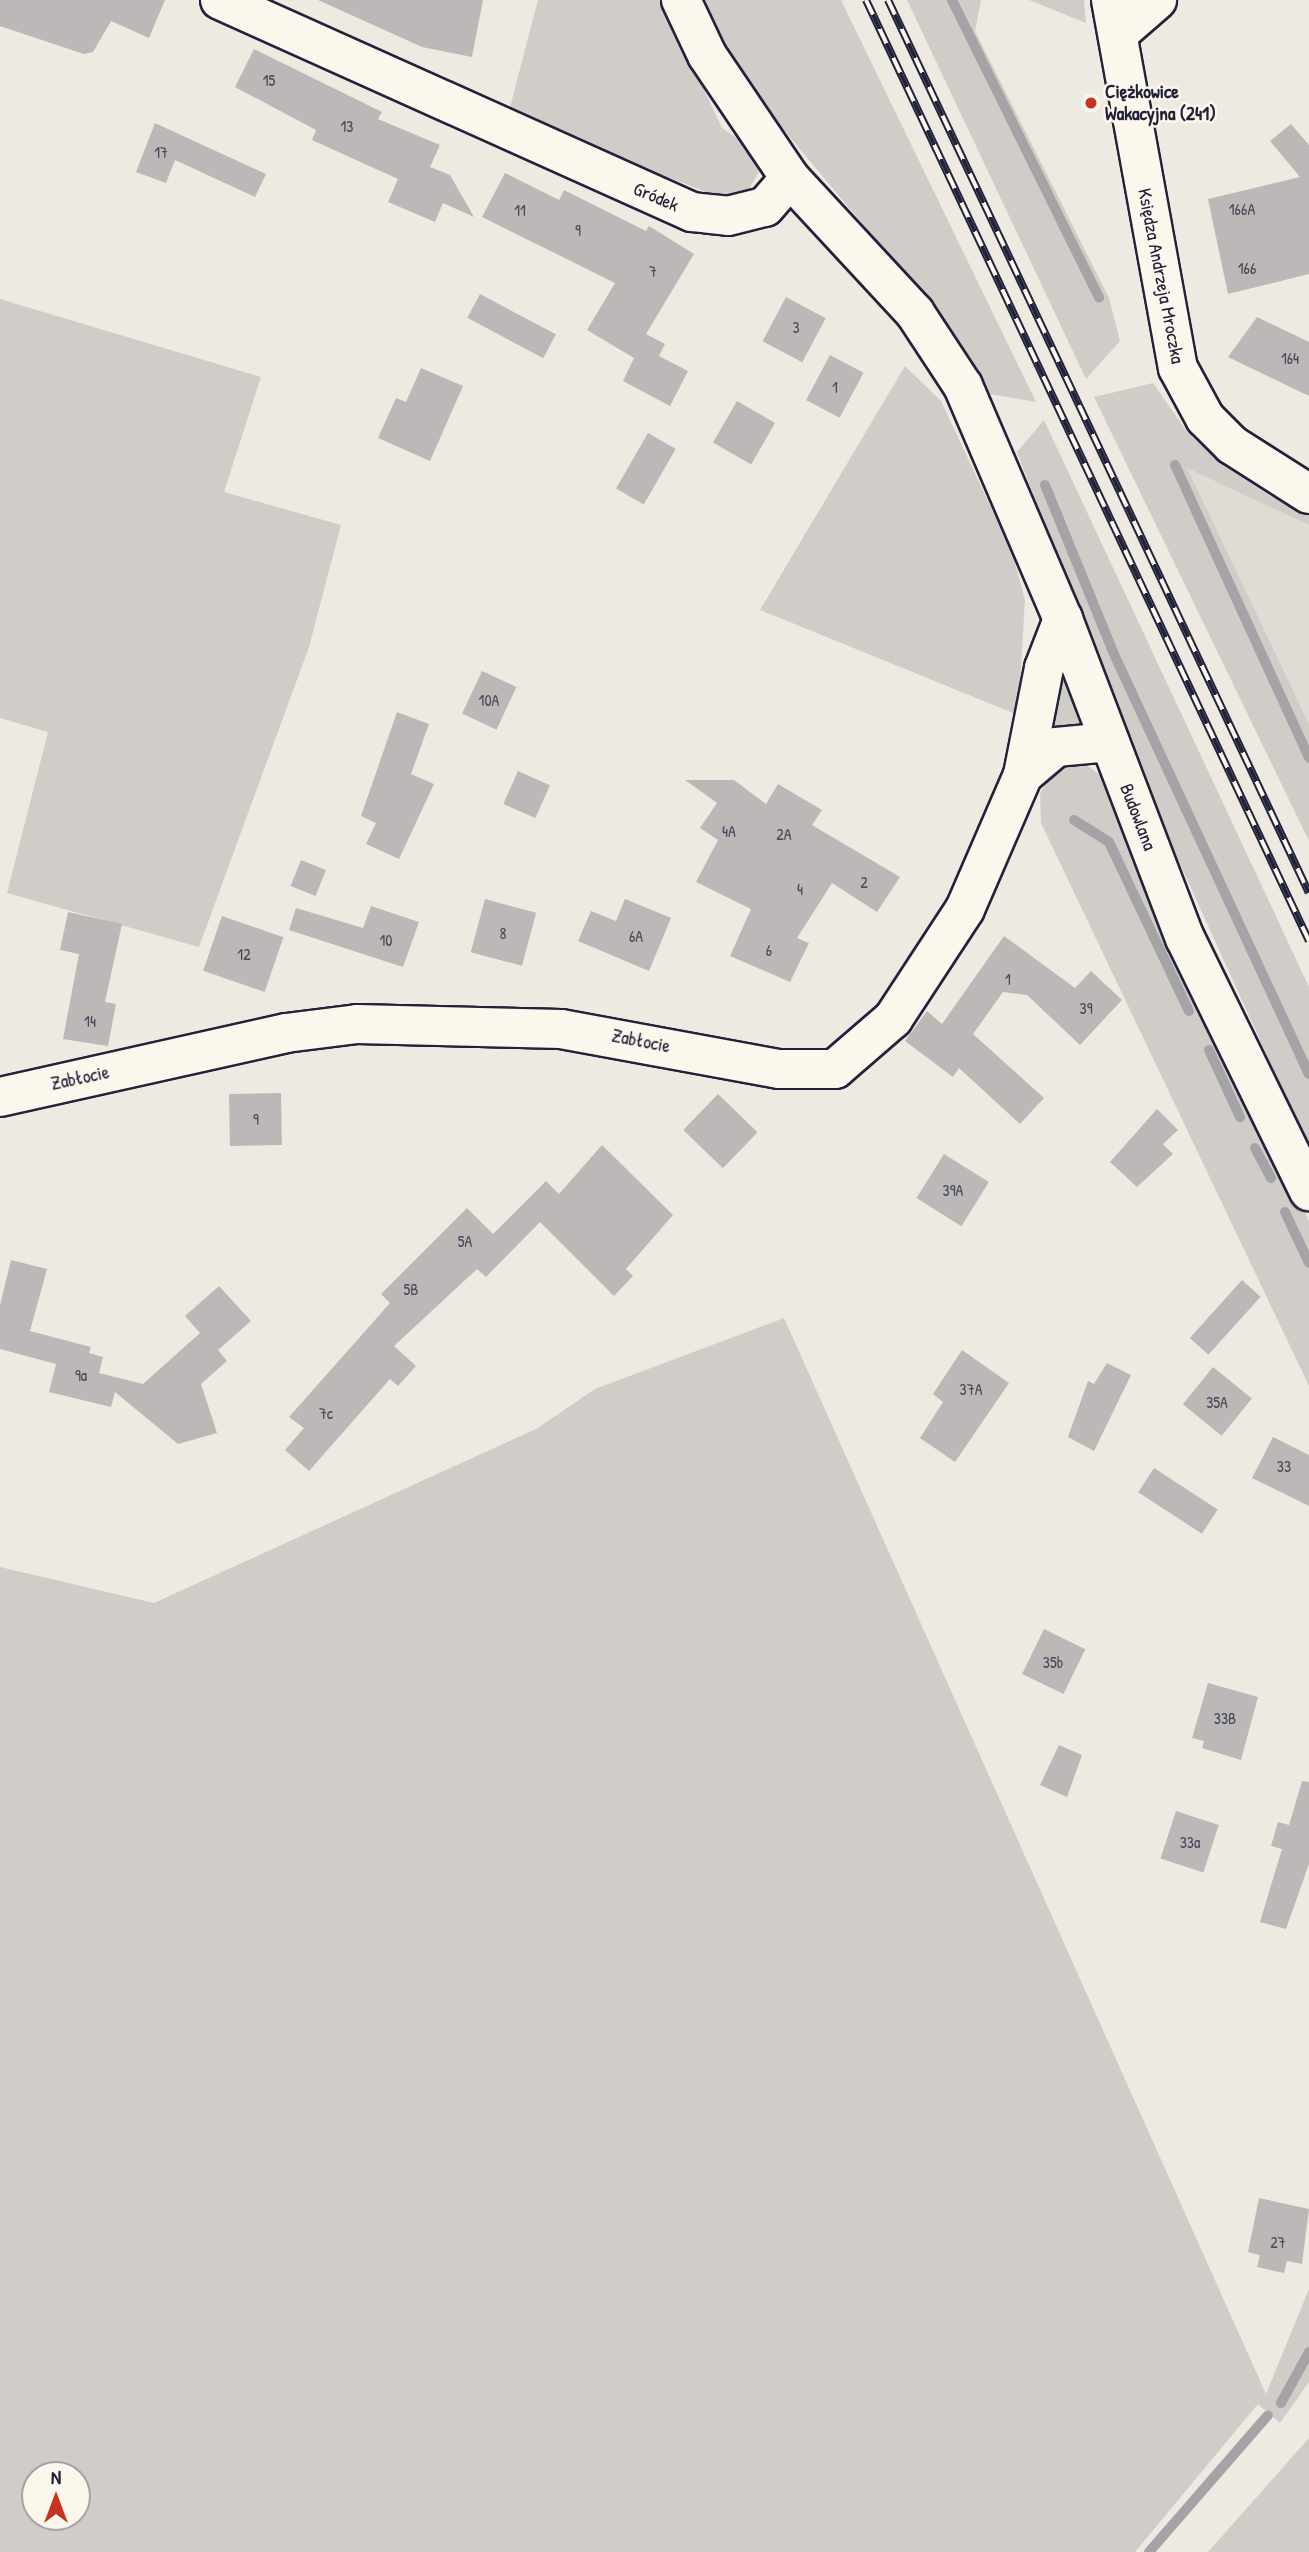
<!DOCTYPE html>
<meta charset="utf-8">
<style>
body{margin:0}
#map{position:relative;width:1309px;height:2552px;overflow:hidden;background:#eeeae2;font-family:"Patrick Hand",sans-serif}
div>[style]{position:absolute}
.built>*{inset:0;background:#dfdbd5}
.green>*{inset:0;background:#d0cdc9}
.stream>*{height:10px;margin:-5px;padding:0 5px;transform-origin:5px;border-radius:5px;background:#a6a3a7}
.building>*{inset:0;background:#bcb8b8;transform-origin:0 0}
.roads{filter:drop-shadow(2px 0 #22223b) drop-shadow(-2px 0 #22223b) drop-shadow(0 2px #22223b) drop-shadow(0 -2px #22223b)}
.minor>*{height:38px;margin:-19px;padding:0 19px;transform-origin:19px;border-radius:19px;background:#fbf7ec}
.rail>*{height:8px;margin-top:-4px;transform-origin:0;background:repeating-linear-gradient(90deg,#fbf7ec 0 16px,#22223b 0 32px);box-sizing:border-box;border-block:2px solid #22223b}
.dots>*{width:19px;height:19px;translate:-50% -50%;box-sizing:border-box;border:4px solid #fbf7ec;border-radius:50%}
span{translate:-50% -50%;white-space:nowrap;text-align:center;line-height:1.15;-webkit-text-stroke:5px #fbf7ec;paint-order:stroke}
.number-label{font-size:16px;color:#48485a}
.number-label span{-webkit-text-stroke-width:0}
.poi-label{font-size:19px;color:#22223b;font-weight:700}
.left{translate:0 -50%;text-align:left}
.street-label{font-size:19px;color:#22223b}
.north{position:absolute;left:21px;top:2461px;width:70px;height:70px;box-sizing:border-box;background:#fbf7ec;border:2px solid #a4a2a5;border-radius:50%;rotate:0deg;font-size:19px;font-weight:700;line-height:28px;text-align:center;color:#22223b}
.north::after{content:'';display:block;margin:auto;width:24px;height:32px;background:#c8321e;clip-path:polygon(50% 0,100% 100%,50% 72%,0 100%)}
</style>
<div id="map">
<div class="built">
<i style="clip-path:polygon(1187px 467px,1309px 525px,1309px 724px,1195px 487px)"></i>
</div>
<div class="green">
<i style="clip-path:polygon(538px 0,662px 0,722px 128px,741px 141px,759px 172px,746px 194px,719px 197px,508px 115px)"></i>
<i style="clip-path:polygon(700px 0,841px 0,1036px 402px,984px 393px,939px 316px,759px 100px)"></i>
<i style="clip-path:polygon(907px 0,981px 0,975px 31px,1109px 298px,1120px 341px,1086px 379px)"></i>
<i style="clip-path:polygon(1029px 0,1084px 0,1086px 23px)"></i>
<i style="clip-path:polygon(0 299px,261px 377px,224px 492px,341px 525px,309px 647px,199px 947px,7px 893px,48px 732px,0 718px)"></i>
<i style="clip-path:polygon(905px 366px,941px 401px,1012px 552px,1025px 600px,1018px 715px,760px 610px)"></i>
<i style="clip-path:polygon(1153px 383px,1188px 433px,1220px 463px,1270px 496px,1309px 512px,1309px 525px,1187px 468px,1309px 724px,1309px 841px,1094px 397px)"></i>
<i style="clip-path:polygon(1044px 420px,1309px 987px,1309px 1148px,1141px 778px,1017px 452px)"></i>
<i style="clip-path:polygon(1064px 677px,1082px 725px,1050px 731px,1060px 678px)"></i>
<i style="clip-path:polygon(1083px 763px,1105px 778px,1309px 1221px,1309px 1386px,1041px 823px,1040px 794px,1054px 767px)"></i>
<i style="clip-path:polygon(evenodd,784px 1318px,1266px 2394px,1309px 2289px,1309px 2382px,1280px 2423px,1258px 2404px,1135px 2552px,0 2552px,0 1567px,154px 1603px,536px 1429px,595px 1389px,784px 1318px,35px 2475px,77px 2475px,77px 2517px,35px 2517px,35px 2475px)"></i>
<i style="clip-path:polygon(1309px 2438px,1309px 2552px,1208px 2552px)"></i>
</div>
<div class="stream">
<i style="left:952px;top:0;width:332px;rotate:63.7deg"></i>
<i style="left:1175px;top:465px;width:322px;rotate:65.4deg"></i>
<i style="left:1045px;top:485px;width:180px;rotate:67.8deg"></i>
<i style="left:1113px;top:652px;width:465px;rotate:65.1deg"></i>
<i style="left:1074px;top:820px;width:41px;rotate:32.2deg"></i>
<i style="left:1109px;top:842px;width:187px;rotate:64.7deg"></i>
<i style="left:1209px;top:1050px;width:74px;rotate:65.2deg"></i>
<i style="left:1255px;top:1148px;width:34px;rotate:62deg"></i>
<i style="left:1285px;top:1212px;width:56px;rotate:64.8deg"></i>
<i style="left:1281px;top:2403px;width:58px;rotate:-61.2deg"></i>
<i style="left:1149px;top:2552px;width:181px;rotate:-49deg"></i>
</div>
<div class="building">
<i style="clip-path:polygon(0 0,165px 0,149px 38px,111px 21px,93px 52px,84px 54px,0 26px)"></i>
<i style="clip-path:polygon(318px 0,483px 0,472px 57px,422px 47px)"></i>
<i style="clip-path:polygon(254px 49px,382px 112px,378px 119px,440px 145px,430px 167px,450px 175px,474px 217px,443px 203px,435px 222px,388px 202px,398px 179px,312px 140px,316px 130px,235px 87px)"></i>
<i style="clip-path:polygon(155px 123px,266px 174px,255px 197px,175px 160px,166px 183px,136px 172px)"></i>
<i style="clip-path:polygon(1291px 124px,1309px 145px,1309px 274px,1228px 294px,1208px 199px,1300px 177px,1270px 141px)"></i>
<i style="clip-path:polygon(505px 173px,559px 200px,564px 190px,646px 231px,649px 226px,694px 254px,646px 334px,665px 344px,659px 356px,688px 371px,670px 406px,623px 381px,634px 358px,587px 330px,615px 283px,482px 217px)"></i>
<i style="left:480px;top:294px;width:86px;height:27px;rotate:28deg"></i>
<i style="left:786px;top:297px;width:45px;height:50px;rotate:28deg"></i>
<i style="clip-path:polygon(1257px 317px,1309px 342px,1309px 396px,1228px 357px)"></i>
<i style="left:830px;top:355px;width:38px;height:51px;rotate:28deg"></i>
<i style="clip-path:polygon(421px 368px,463px 386px,430px 461px,378px 438px,396px 398px,406px 402px)"></i>
<i style="left:737px;top:401px;width:44px;height:48px;rotate:30deg"></i>
<i style="left:648px;top:433px;width:32px;height:64px;rotate:30deg"></i>
<i style="left:482px;top:671px;width:38px;height:47px;rotate:25deg"></i>
<i style="clip-path:polygon(397px 712px,429px 724px,411px 774px,434px 784px,399px 859px,366px 844px,376px 823px,361px 816px)"></i>
<i style="left:518px;top:771px;width:35px;height:36px;rotate:24deg"></i>
<i style="clip-path:polygon(685px 780px,734px 780px,766px 804px,778px 784px,822px 810px,812px 825px,900px 877px,877px 912px,832px 883px,797px 938px,809px 943px,790px 982px,730px 956px,751px 909px,696px 882px,718px 840px,700px 828px,717px 803px)"></i>
<i style="left:301px;top:860px;width:27px;height:28px;rotate:22deg"></i>
<i style="left:485px;top:899px;width:53px;height:55px;rotate:15deg"></i>
<i style="clip-path:polygon(625px 899px,671px 918px,649px 971px,578px 941px,591px 911px,616px 921px)"></i>
<i style="clip-path:polygon(371px 906px,419px 922px,403px 967px,289px 930px,296px 908px,363px 928px)"></i>
<i style="clip-path:polygon(68px 912px,122px 924px,105px 1002px,116px 1004px,108px 1046px,63px 1039px,79px 954px,60px 950px)"></i>
<i style="left:222px;top:916px;width:65px;height:58px;rotate:19deg"></i>
<i style="clip-path:polygon(1004px 936px,1075px 988px,1091px 971px,1122px 1000px,1080px 1045px,1027px 995px,1003px 992px,973px 1034px,1044px 1098px,1020px 1124px,959px 1068px,953px 1077px,905px 1041px,927px 1011px,942px 1024px)"></i>
<i style="left:281px;top:1093px;width:52px;height:52px;rotate:89deg"></i>
<i style="left:718px;top:1094px;width:55px;height:50px;rotate:44deg"></i>
<i style="clip-path:polygon(1157px 1109px,1178px 1130px,1163px 1144px,1173px 1154px,1137px 1187px,1110px 1162px)"></i>
<i style="clip-path:polygon(602px 1145px,673px 1215px,626px 1269px,633px 1276px,614px 1296px,540px 1222px,486px 1277px,477px 1269px,394px 1346px,416px 1366px,398px 1386px,390px 1379px,309px 1471px,285px 1450px,304px 1428px,289px 1417px,390px 1303px,381px 1294px,467px 1208px,493px 1234px,546px 1181px,559px 1194px)"></i>
<i style="left:944px;top:1154px;width:53px;height:52px;rotate:32deg"></i>
<i style="clip-path:polygon(11px 1260px,47px 1269px,30px 1331px,91px 1347px,89px 1353px,103px 1357px,99px 1373px,143px 1384px,200px 1333px,185px 1316px,219px 1286px,251px 1321px,218px 1350px,227px 1361px,201px 1384px,217px 1433px,178px 1444px,115px 1392px,111px 1407px,49px 1392px,56px 1364px,0 1349px,0 1305px)"></i>
<i style="left:1242px;top:1280px;width:25px;height:78px;rotate:42deg"></i>
<i style="clip-path:polygon(962px 1350px,1009px 1383px,955px 1462px,920px 1438px,943px 1402px,933px 1394px)"></i>
<i style="clip-path:polygon(1107px 1363px,1131px 1375px,1094px 1451px,1068px 1437px,1088px 1381px,1094px 1384px)"></i>
<i style="left:1213px;top:1367px;width:50px;height:48px;rotate:39deg"></i>
<i style="clip-path:polygon(1273px 1437px,1309px 1455px,1309px 1506px,1252px 1478px)"></i>
<i style="left:1154px;top:1468px;width:76px;height:29px;rotate:33deg"></i>
<i style="left:1044px;top:1629px;width:46px;height:50px;rotate:26deg"></i>
<i style="clip-path:polygon(1208px 1683px,1258px 1697px,1241px 1760px,1202px 1748px,1204px 1741px,1192px 1738px)"></i>
<i style="clip-path:polygon(1059px 1745px,1082px 1755px,1067px 1797px,1040px 1785px)"></i>
<i style="clip-path:polygon(1302px 1781px,1309px 1782px,1309px 1864px,1286px 1929px,1260px 1922px,1282px 1849px,1271px 1846px,1278px 1822px,1289px 1825px)"></i>
<i style="left:1176px;top:1811px;width:45px;height:50px;rotate:18deg"></i>
<i style="clip-path:polygon(1259px 2198px,1309px 2209px,1302px 2264px,1287px 2261px,1284px 2273px,1257px 2267px,1260px 2255px,1248px 2252px)"></i>
</div>
<div class="roads">
<div class="minor">
<i style="left:220px;top:0;width:517px;rotate:24.19deg"></i>
<i style="left:692px;top:212px;width:36px;rotate:6deg"></i>
<i style="left:728px;top:216px;width:38px;rotate:-14deg"></i>
<i style="left:765px;top:207px;width:38px;rotate:-49deg"></i>
<i style="left:681px;top:0;width:61px;rotate:64.7deg"></i>
<i style="left:707px;top:55px;width:148px;rotate:56deg"></i>
<i style="left:790px;top:178px;width:184px;rotate:47.2deg"></i>
<i style="left:915px;top:313px;width:87px;rotate:56.7deg"></i>
<i style="left:963px;top:386px;width:254px;rotate:66.8deg"></i>
<i style="left:1063px;top:619px;width:342px;rotate:69.1deg"></i>
<i style="left:1185px;top:938px;width:282px;rotate:63.9deg"></i>
<i style="left:1111px;top:0;width:374px;rotate:79.7deg"></i>
<i style="left:1178px;top:368px;width:57px;rotate:61.6deg"></i>
<i style="left:1205px;top:418px;width:38px;rotate:45deg"></i>
<i style="left:1232px;top:445px;width:91px;rotate:32.5deg"></i>
<i style="left:1118px;top:34px;width:52px;rotate:-41.1deg"></i>
<i style="left:1023px;top:775px;width:109px;rotate:-78.9deg"></i>
<i style="left:1044px;top:668px;width:53px;rotate:-68.8deg"></i>
<i style="left:0;top:1097px;width:293px;rotate:-12.6deg"></i>
<i style="left:286px;top:1033px;width:72px;rotate:-7.2deg"></i>
<i style="left:357px;top:1024px;width:204px;rotate:1.4deg"></i>
<i style="left:561px;top:1029px;width:222px;rotate:10.4deg"></i>
<i style="left:779px;top:1069px;width:56px"></i>
<i style="left:835px;top:1069px;width:77px;rotate:-40.8deg"></i>
<i style="left:893px;top:1019px;width:131px;rotate:-56.8deg"></i>
<i style="left:965px;top:909px;width:146px;rotate:-66.6deg"></i>
<i style="left:1023px;top:775px;width:43px;rotate:-40.3deg"></i>
<i style="left:1056px;top:747px;width:54px;rotate:-5.3deg"></i>
</div>
</div>
<div class="rail">
<i style="left:866px;top:0;width:1040px;rotate:64.79deg"></i>
<i style="left:888px;top:0;width:987px;rotate:64.76deg"></i>
</div>
<div class="dots">
<i style="left:1091px;top:103px;background:#c8321e"></i>
</div>
<div class="number-label">
<span style="left:269px;top:80px">15</span>
<span style="left:347px;top:126px">13</span>
<span style="left:161px;top:152px">17</span>
<span style="left:1242px;top:209px">166A</span>
<span style="left:520px;top:210px">11</span>
<span style="left:578px;top:230px">9</span>
<span style="left:1247px;top:268px">166</span>
<span style="left:653px;top:271px">7</span>
<span style="left:796px;top:327px">3</span>
<span style="left:1290px;top:358px">164</span>
<span style="left:835px;top:387px">1</span>
<span style="left:489px;top:700px">10A</span>
<span style="left:729px;top:831px">4A</span>
<span style="left:784px;top:834px">2A</span>
<span style="left:864px;top:882px">2</span>
<span style="left:800px;top:889px">4</span>
<span style="left:503px;top:933px">8</span>
<span style="left:636px;top:936px">6A</span>
<span style="left:386px;top:940px">10</span>
<span style="left:769px;top:950px">6</span>
<span style="left:244px;top:954px">12</span>
<span style="left:1008px;top:979px">1</span>
<span style="left:1086px;top:1008px">39</span>
<span style="left:90px;top:1021px">14</span>
<span style="left:256px;top:1119px">9</span>
<span style="left:953px;top:1190px">39A</span>
<span style="left:465px;top:1241px">5A</span>
<span style="left:411px;top:1289px">5B</span>
<span style="left:81px;top:1375px">9a</span>
<span style="left:971px;top:1389px">37A</span>
<span style="left:1217px;top:1402px">35A</span>
<span style="left:326px;top:1413px">7c</span>
<span style="left:1284px;top:1466px">33</span>
<span style="left:1053px;top:1662px">35b</span>
<span style="left:1225px;top:1718px">33B</span>
<span style="left:1190px;top:1842px">33a</span>
<span style="left:1278px;top:2242px">27</span>
</div>
<div class="poi-label">
<span class="left" style="left:1105px;top:103px">Ciężkowice<br>Wakacyjna (241)</span>
</div>
<div class="street-label">
<span style="left:656px;top:197px;rotate:23deg">Gródek</span>
<span style="left:1161px;top:276px;rotate:79deg">Księdza Andrzeja Mroczka</span>
<span style="left:1138px;top:817px;rotate:69deg">Budowlana</span>
<span style="left:641px;top:1041px;rotate:11deg">Zabłocie</span>
<span style="left:80px;top:1078px;rotate:-12deg">Zabłocie</span>
</div>
<div class="north">N</div>
</div>
